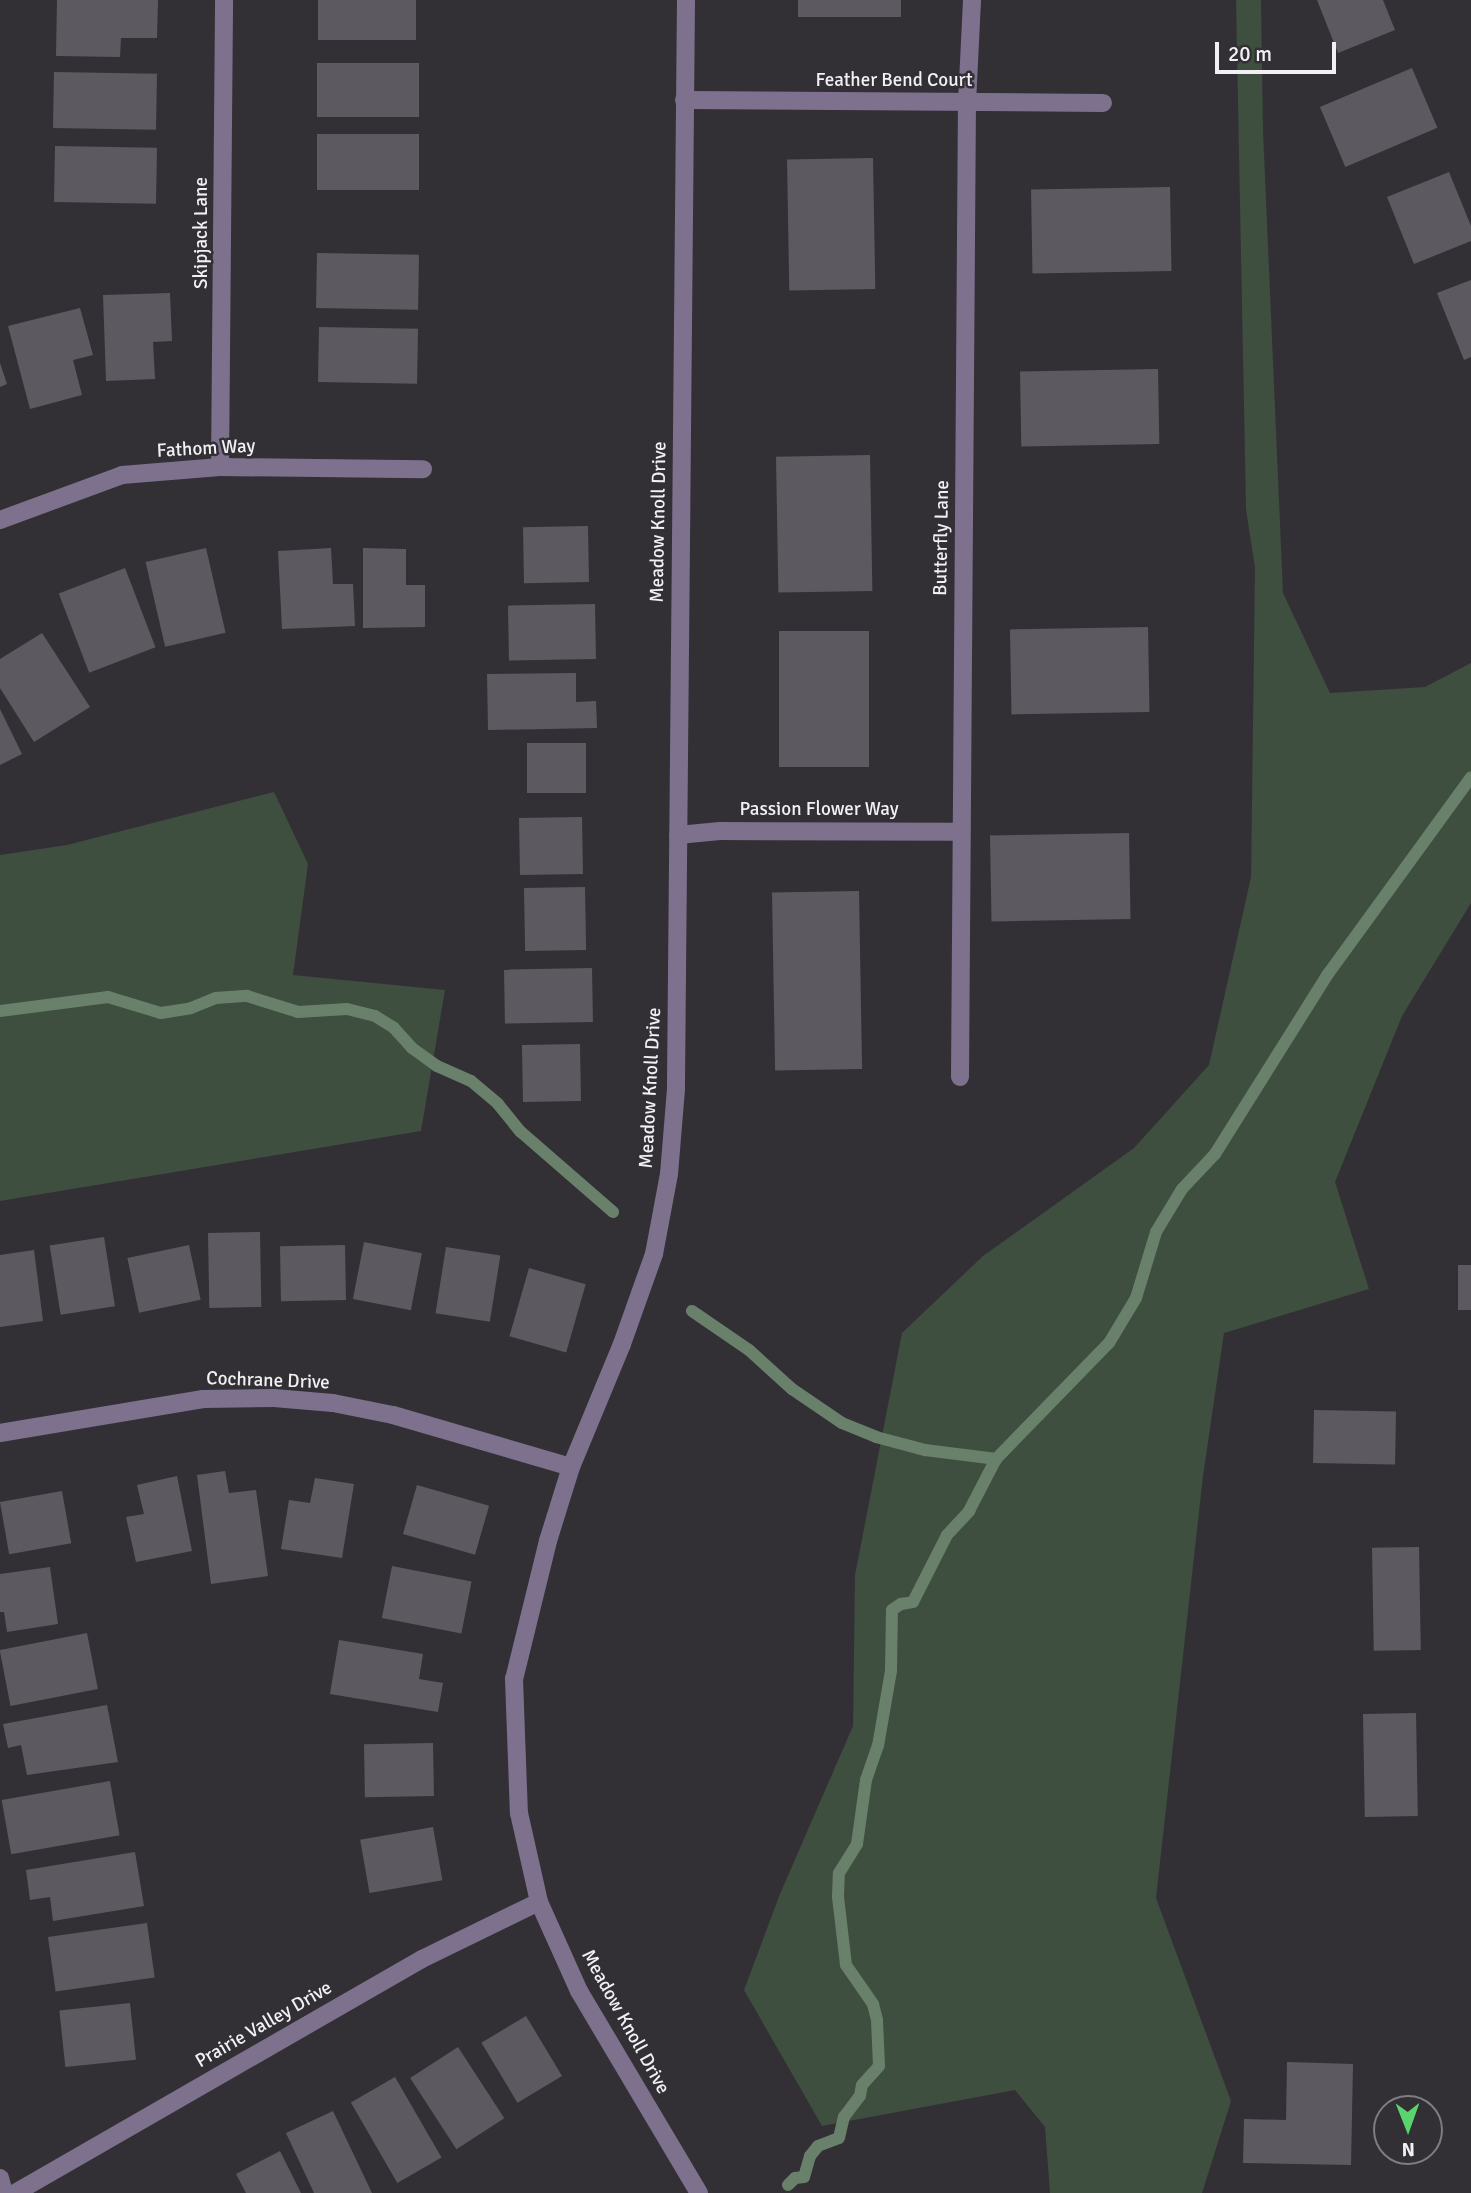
<!DOCTYPE html>
<style>
body{margin:0}
#map{position:relative;width:1471px;height:2193px;overflow:hidden;background:#323035;font-family:Signika,sans-serif}
div>[style]{position:absolute}
.green>*{inset:0;background:#3e4e3f}
.stream>*{height:12px;margin:-6px;padding:0 6px;transform-origin:6px;border-radius:6px;background:#69806b}
.building>*{inset:0;background:#5c5a60;transform-origin:0 0}
.minor>*{height:18px;margin:-9px;padding:0 9px;transform-origin:9px;border-radius:9px;background:#7e718e}
span{translate:-50% -50%;white-space:nowrap;text-align:center;line-height:1.15;-webkit-text-stroke:5px #323035;paint-order:stroke}
.street-label{font-size:19px;color:#f2f0f4}
.north{position:absolute;left:1373px;top:2095px;width:70px;height:70px;box-sizing:border-box;background:#323035;border:2px solid #7f7d81;border-radius:50%;rotate:179deg;font-size:19px;font-weight:700;line-height:28px;text-align:center;color:#f2f0f4}
.north::after{content:'';display:block;margin:auto;width:24px;height:32px;background:#5ad56e;clip-path:polygon(50% 0,100% 100%,50% 72%,0 100%)}
.scale{position:absolute;left:1215px;top:42px;width:121px;height:32px;box-sizing:border-box;border:4px solid #f2f0f4;border-top:0;padding-left:9px;font-size:21px;line-height:24px;white-space:nowrap;color:#f2f0f4;-webkit-text-stroke:5px #323035;paint-order:stroke}
</style>
<div id="map">
<div class="green">
<i style="clip-path:polygon(1236px 0,1261px 0,1263px 130px,1283px 593px,1330px 693px,1425px 687px,1471px 663px,1471px 903px,1402px 1016px,1335px 1182px,1369px 1289px,1224px 1333px,1203px 1476px,1156px 1898px,1231px 2101px,1202px 2193px,1050px 2193px,1045px 2127px,1015px 2090px,822px 2126px,744px 1990px,780px 1894px,853px 1726px,855px 1575px,902px 1333px,983px 1256px,1134px 1148px,1209px 1065px,1251px 877px,1255px 568px,1246px 509px)"></i>
<i style="clip-path:polygon(274px 792px,308px 864px,293px 975px,445px 990px,421px 1131px,0 1201px,0 855px,67px 845px)"></i>
</div>
<div class="stream">
<i style="left:0;top:1011px;width:109px;rotate:-7.4deg"></i>
<i style="left:108px;top:997px;width:55px;rotate:16.8deg"></i>
<i style="left:161px;top:1013px;width:30px;rotate:-9deg"></i>
<i style="left:191px;top:1008px;width:27px;rotate:-22deg"></i>
<i style="left:216px;top:998px;width:31px;rotate:-4deg"></i>
<i style="left:247px;top:996px;width:53px;rotate:17.4deg"></i>
<i style="left:298px;top:1012px;width:49px;rotate:-3.5deg"></i>
<i style="left:347px;top:1009px;width:29px;rotate:14deg"></i>
<i style="left:375px;top:1016px;width:22px;rotate:32deg"></i>
<i style="left:394px;top:1028px;width:27px;rotate:48deg"></i>
<i style="left:412px;top:1048px;width:31px;rotate:36deg"></i>
<i style="left:437px;top:1066px;width:37px;rotate:24deg"></i>
<i style="left:471px;top:1081px;width:35px;rotate:40deg"></i>
<i style="left:498px;top:1104px;width:36px;rotate:51deg"></i>
<i style="left:521px;top:1132px;width:122px;rotate:41deg"></i>
<i style="left:692px;top:1311px;width:69px;rotate:34.4deg"></i>
<i style="left:749px;top:1350px;width:58px;rotate:42.2deg"></i>
<i style="left:792px;top:1389px;width:60px;rotate:34.2deg"></i>
<i style="left:842px;top:1423px;width:37px;rotate:22deg"></i>
<i style="left:876px;top:1437px;width:51px;rotate:14.9deg"></i>
<i style="left:925px;top:1450px;width:72px;rotate:7.2deg"></i>
<i style="left:788px;top:2185px;width:10px;rotate:-45deg"></i>
<i style="left:795px;top:2178px;width:9px;rotate:-6deg"></i>
<i style="left:804px;top:2177px;width:22px;rotate:-74deg"></i>
<i style="left:810px;top:2156px;width:13px;rotate:-51deg"></i>
<i style="left:818px;top:2146px;width:22px;rotate:-21deg"></i>
<i style="left:839px;top:2138px;width:22px;rotate:-77deg"></i>
<i style="left:844px;top:2117px;width:26px;rotate:-53deg"></i>
<i style="left:860px;top:2096px;width:11px;rotate:-80deg"></i>
<i style="left:862px;top:2085px;width:25px;rotate:-48deg"></i>
<i style="left:879px;top:2066px;width:46px;rotate:-92.5deg"></i>
<i style="left:877px;top:2020px;width:16px;rotate:-104deg"></i>
<i style="left:873px;top:2004px;width:47px;rotate:-124.7deg"></i>
<i style="left:846px;top:1965px;width:68px;rotate:-96.7deg"></i>
<i style="left:838px;top:1897px;width:24px;rotate:-88deg"></i>
<i style="left:839px;top:1873px;width:34px;rotate:-58deg"></i>
<i style="left:857px;top:1844px;width:65px;rotate:-82deg"></i>
<i style="left:866px;top:1780px;width:36px;rotate:-71deg"></i>
<i style="left:878px;top:1746px;width:76px;rotate:-80.2deg"></i>
<i style="left:891px;top:1671px;width:61px;rotate:-89.1deg"></i>
<i style="left:892px;top:1610px;width:11px;rotate:-34deg"></i>
<i style="left:901px;top:1604px;width:12px;rotate:-9deg"></i>
<i style="left:913px;top:1602px;width:75px;rotate:-63.1deg"></i>
<i style="left:947px;top:1535px;width:33px;rotate:-47deg"></i>
<i style="left:969px;top:1511px;width:59px;rotate:-62.6deg"></i>
<i style="left:996px;top:1459px;width:162px;rotate:-45.8deg"></i>
<i style="left:1109px;top:1343px;width:52px;rotate:-59deg"></i>
<i style="left:1136px;top:1298px;width:69px;rotate:-73.1deg"></i>
<i style="left:1156px;top:1232px;width:50px;rotate:-58.8deg"></i>
<i style="left:1182px;top:1189px;width:48px;rotate:-46.7deg"></i>
<i style="left:1215px;top:1154px;width:213px;rotate:-57.9deg"></i>
<i style="left:1328px;top:974px;width:243px;rotate:-54deg"></i>
</div>
<div class="building">
<i style="clip-path:polygon(57px 0,158px 0,157px 38px,121px 38px,120px 57px,56px 56px)"></i>
<i style="left:318px;top:0;width:98px;height:40px"></i>
<i style="left:798px;top:0;width:103px;height:17px"></i>
<i style="clip-path:polygon(1317px 0,1383px 0,1395px 30px,1338px 53px)"></i>
<i style="left:317px;top:63px;width:102px;height:54px"></i>
<i style="left:1412px;top:68px;width:65px;height:100px;rotate:67deg"></i>
<i style="left:54px;top:72px;width:103px;height:56px;rotate:1deg"></i>
<i style="left:419px;top:134px;width:56px;height:102px;rotate:90deg"></i>
<i style="left:55px;top:146px;width:102px;height:56px;rotate:1deg"></i>
<i style="left:873px;top:158px;width:131px;height:86px;rotate:89deg"></i>
<i style="clip-path:polygon(1449px 172px,1471px 226px,1471px 241px,1414px 264px,1387px 197px)"></i>
<i style="left:1170px;top:187px;width:84px;height:139px;rotate:89deg"></i>
<i style="left:317px;top:253px;width:102px;height:55px;rotate:1deg"></i>
<i style="clip-path:polygon(1471px 280px,1471px 357px,1464px 360px,1437px 293px)"></i>
<i style="clip-path:polygon(170px 293px,172px 341px,153px 342px,155px 379px,106px 381px,103px 295px)"></i>
<i style="clip-path:polygon(80px 308px,93px 355px,73px 360px,82px 395px,30px 409px,8px 326px)"></i>
<i style="left:319px;top:327px;width:99px;height:55px;rotate:1deg"></i>
<i style="clip-path:polygon(0 363px,7px 384px,0 387px)"></i>
<i style="left:1158px;top:369px;width:75px;height:138px;rotate:89deg"></i>
<i style="left:870px;top:455px;width:136px;height:94px;rotate:89deg"></i>
<i style="left:588px;top:526px;width:56px;height:65px;rotate:89deg"></i>
<i style="left:206px;top:548px;width:87px;height:62px;rotate:77deg"></i>
<i style="clip-path:polygon(331px 548px,333px 584px,353px 584px,355px 626px,282px 629px,278px 551px)"></i>
<i style="clip-path:polygon(363px 548px,406px 549px,406px 585px,425px 585px,425px 627px,363px 628px)"></i>
<i style="left:125px;top:568px;width:85px;height:71px;rotate:69deg"></i>
<i style="left:595px;top:604px;width:55px;height:87px;rotate:89deg"></i>
<i style="left:1148px;top:627px;width:85px;height:138px;rotate:89deg"></i>
<i style="left:869px;top:631px;width:136px;height:90px;rotate:90deg"></i>
<i style="clip-path:polygon(42px 633px,90px 707px,34px 742px,0 688px,0 659px)"></i>
<i style="clip-path:polygon(576px 673px,576px 702px,596px 701px,597px 728px,488px 730px,487px 674px)"></i>
<i style="clip-path:polygon(0 709px,22px 754px,0 765px)"></i>
<i style="left:586px;top:743px;width:50px;height:59px;rotate:90deg"></i>
<i style="left:582px;top:817px;width:57px;height:63px;rotate:89deg"></i>
<i style="left:1129px;top:833px;width:86px;height:139px;rotate:89deg"></i>
<i style="left:585px;top:887px;width:63px;height:61px;rotate:89deg"></i>
<i style="left:859px;top:891px;width:178px;height:87px;rotate:89deg"></i>
<i style="left:592px;top:968px;width:54px;height:88px;rotate:89deg"></i>
<i style="left:580px;top:1044px;width:57px;height:58px;rotate:89deg"></i>
<i style="left:260px;top:1232px;width:75px;height:52px;rotate:89deg"></i>
<i style="left:104px;top:1237px;width:70px;height:55px;rotate:81deg"></i>
<i style="left:364px;top:1242px;width:59px;height:58px;rotate:11deg"></i>
<i style="left:189px;top:1245px;width:56px;height:63px;rotate:78deg"></i>
<i style="left:345px;top:1245px;width:55px;height:65px;rotate:89deg"></i>
<i style="left:446px;top:1247px;width:55px;height:67px;rotate:9deg"></i>
<i style="clip-path:polygon(34px 1250px,43px 1321px,0 1327px,0 1255px)"></i>
<i style="left:1458px;top:1265px;width:13px;height:45px"></i>
<i style="left:529px;top:1268px;width:59px;height:71px;rotate:16deg"></i>
<i style="left:1314px;top:1410px;width:82px;height:53px;rotate:1deg"></i>
<i style="clip-path:polygon(225px 1471px,229px 1493px,256px 1490px,268px 1576px,211px 1584px,197px 1475px)"></i>
<i style="clip-path:polygon(177px 1476px,192px 1551px,136px 1562px,126px 1517px,144px 1514px,137px 1485px)"></i>
<i style="clip-path:polygon(315px 1478px,354px 1484px,342px 1558px,281px 1549px,289px 1500px,310px 1503px)"></i>
<i style="left:417px;top:1485px;width:75px;height:51px;rotate:16deg"></i>
<i style="left:62px;top:1491px;width:53px;height:63px;rotate:80deg"></i>
<i style="left:1419px;top:1547px;width:103px;height:47px;rotate:89deg"></i>
<i style="left:392px;top:1566px;width:81px;height:53px;rotate:11deg"></i>
<i style="clip-path:polygon(50px 1567px,58px 1624px,7px 1632px,4px 1612px,0 1612px,0 1574px)"></i>
<i style="left:87px;top:1633px;width:57px;height:89px;rotate:79deg"></i>
<i style="clip-path:polygon(339px 1640px,423px 1654px,419px 1679px,443px 1683px,438px 1712px,330px 1694px)"></i>
<i style="clip-path:polygon(107px 1705px,118px 1762px,27px 1775px,21px 1745px,8px 1748px,3px 1724px)"></i>
<i style="left:1416px;top:1713px;width:103px;height:53px;rotate:89deg"></i>
<i style="left:433px;top:1743px;width:53px;height:69px;rotate:89deg"></i>
<i style="left:110px;top:1781px;width:55px;height:110px;rotate:80deg"></i>
<i style="left:433px;top:1827px;width:54px;height:74px;rotate:80deg"></i>
<i style="clip-path:polygon(135px 1852px,144px 1906px,53px 1921px,50px 1897px,30px 1900px,26px 1870px)"></i>
<i style="left:147px;top:1923px;width:55px;height:100px;rotate:82deg"></i>
<i style="left:130px;top:2003px;width:57px;height:71px;rotate:84deg"></i>
<i style="left:526px;top:2016px;width:70px;height:52px;rotate:59deg"></i>
<i style="left:458px;top:2047px;width:85px;height:57px;rotate:57deg"></i>
<i style="clip-path:polygon(1287px 2062px,1353px 2064px,1351px 2165px,1243px 2163px,1244px 2119px,1286px 2120px)"></i>
<i style="left:395px;top:2077px;width:93px;height:51px;rotate:60deg"></i>
<i style="clip-path:polygon(333px 2111px,372px 2193px,314px 2193px,286px 2133px)"></i>
<i style="clip-path:polygon(280px 2151px,301px 2193px,246px 2193px,236px 2174px)"></i>
</div>
<div class="minor">
<i style="left:686px;top:0;width:1089px;rotate:90.53deg"></i>
<i style="left:676px;top:1089px;width:85px;rotate:94.7deg"></i>
<i style="left:669px;top:1174px;width:81px;rotate:100.6deg"></i>
<i style="left:654px;top:1254px;width:96px;rotate:109.6deg"></i>
<i style="left:622px;top:1344px;width:133px;rotate:112.5deg"></i>
<i style="left:571px;top:1467px;width:77px;rotate:107.3deg"></i>
<i style="left:548px;top:1541px;width:142px;rotate:103.8deg"></i>
<i style="left:514px;top:1679px;width:134px;rotate:87.9deg"></i>
<i style="left:519px;top:1813px;width:91px;rotate:77.3deg"></i>
<i style="left:539px;top:1902px;width:98px;rotate:65.8deg"></i>
<i style="left:579px;top:1991px;width:235px;rotate:59.3deg"></i>
<i style="left:684px;top:100px;width:419px;rotate:0.4deg"></i>
<i style="left:220px;top:467px;width:467px;rotate:-89.5deg"></i>
<i style="left:0;top:520px;width:130px;rotate:-20.2deg"></i>
<i style="left:122px;top:475px;width:98px;rotate:-4.7deg"></i>
<i style="left:220px;top:467px;width:203px;rotate:0.6deg"></i>
<i style="left:678px;top:835px;width:42px;rotate:-5.4deg"></i>
<i style="left:720px;top:831px;width:241px;rotate:0.2deg"></i>
<i style="left:960px;top:1077px;width:974px;rotate:-89.59deg"></i>
<i style="left:967px;top:103px;width:103px;rotate:-87.2deg"></i>
<i style="left:0;top:1433px;width:206px;rotate:-9.5deg"></i>
<i style="left:203px;top:1399px;width:71px;rotate:-0.8deg"></i>
<i style="left:274px;top:1398px;width:59px;rotate:4.8deg"></i>
<i style="left:333px;top:1403px;width:61px;rotate:11.3deg"></i>
<i style="left:393px;top:1415px;width:185px;rotate:16.3deg"></i>
<i style="left:0;top:2178px;width:16px;rotate:75deg"></i>
<i style="left:15px;top:2193px;width:469px;rotate:-29.9deg"></i>
<i style="left:422px;top:1959px;width:130px;rotate:-26deg"></i>
</div>
<div class="street-label">
<span style="left:894px;top:81px">Feather Bend Court</span>
<span style="left:202px;top:233px;rotate:-90deg">Skipjack Lane</span>
<span style="left:206px;top:449px;rotate:-3deg">Fathom Way</span>
<span style="left:659px;top:522px;rotate:-89deg">Meadow Knoll Drive</span>
<span style="left:942px;top:538px;rotate:-89deg">Butterfly Lane</span>
<span style="left:819px;top:810px">Passion Flower Way</span>
<span style="left:651px;top:1088px;rotate:-87deg">Meadow Knoll Drive</span>
<span style="left:268px;top:1381px;rotate:2deg">Cochrane Drive</span>
<span style="left:625px;top:2022px;rotate:61deg">Meadow Knoll Drive</span>
<span style="left:264px;top:2025px;rotate:-30deg">Prairie Valley Drive</span>
</div>
<div class="north">N</div>
<div class="scale">20 m</div>
</div>
